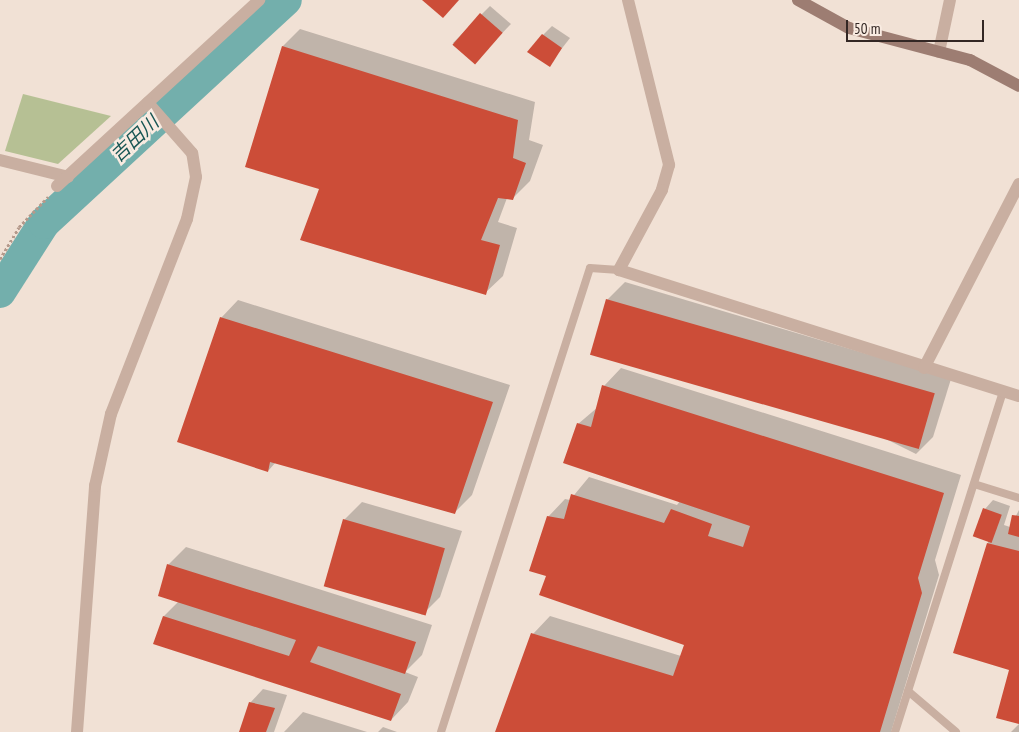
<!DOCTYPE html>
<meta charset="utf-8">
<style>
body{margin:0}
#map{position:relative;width:1019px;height:732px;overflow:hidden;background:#f1e1d5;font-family:"PT Sans Narrow","Noto Sans JP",sans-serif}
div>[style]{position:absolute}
.green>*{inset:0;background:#b6c094}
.shadow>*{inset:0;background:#0003}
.river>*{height:32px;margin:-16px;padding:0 16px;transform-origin:16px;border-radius:16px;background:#73afac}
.building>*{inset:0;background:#cc4d38;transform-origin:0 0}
.path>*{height:3px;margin-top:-1.5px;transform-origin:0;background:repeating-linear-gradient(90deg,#b5998b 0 2.5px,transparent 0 5px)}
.service>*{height:8px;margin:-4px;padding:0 4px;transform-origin:4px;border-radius:4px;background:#c9afa1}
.minor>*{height:12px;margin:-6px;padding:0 6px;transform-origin:6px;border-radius:6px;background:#c9afa1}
.secondary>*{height:12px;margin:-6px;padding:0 6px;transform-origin:6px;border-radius:6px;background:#9d7d72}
span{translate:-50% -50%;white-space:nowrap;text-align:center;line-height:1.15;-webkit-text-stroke:5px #f9ebe1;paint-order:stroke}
.water-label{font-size:19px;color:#185654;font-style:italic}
.scale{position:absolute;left:846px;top:20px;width:138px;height:22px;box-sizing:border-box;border:2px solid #332724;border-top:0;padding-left:6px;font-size:15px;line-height:18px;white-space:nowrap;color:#332724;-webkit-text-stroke:4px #f9ebe1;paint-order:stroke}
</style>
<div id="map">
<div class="green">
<i style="clip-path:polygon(23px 94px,111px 116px,58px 164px,5px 151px)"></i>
</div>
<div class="shadow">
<i style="clip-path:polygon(490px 6px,511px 24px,485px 51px,453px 43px)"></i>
<i style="clip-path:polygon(552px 26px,570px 38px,549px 65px,543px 35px)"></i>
<i style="clip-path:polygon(300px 29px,535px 102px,529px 140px,543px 145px,530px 181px,512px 199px,507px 198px,498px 222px,517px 228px,503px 276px,485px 293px,320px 188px,246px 166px,283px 46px)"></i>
<i style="clip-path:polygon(625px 282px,951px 379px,933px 437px,916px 454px,607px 300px)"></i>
<i style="clip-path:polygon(238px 300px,510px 385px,472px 495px,454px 513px,276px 462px,268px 471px,221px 318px)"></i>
<i style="clip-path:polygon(621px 368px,961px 475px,935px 560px,939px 575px,891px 732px,496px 732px,533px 634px,550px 616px,681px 656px,686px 644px,548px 575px,548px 517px,565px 499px,570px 500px,589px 477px,677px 505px,680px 501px,578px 424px,598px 407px,604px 386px)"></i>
<i style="clip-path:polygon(993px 500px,1010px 506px,1004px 525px,1010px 527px,1019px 510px,1019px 722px,988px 543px,985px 509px)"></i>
<i style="clip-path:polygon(362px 502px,462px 531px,440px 597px,422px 615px,344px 520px)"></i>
<i style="clip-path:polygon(186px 547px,432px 625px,422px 655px,405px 672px,418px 677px,408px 702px,391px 720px,155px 643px,164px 616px,179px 601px,168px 565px)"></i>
<i style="clip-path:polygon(263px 689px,287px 695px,274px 732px,240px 732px,250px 703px)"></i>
<i style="clip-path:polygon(303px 712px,367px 732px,284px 732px)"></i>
<i style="clip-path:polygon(1019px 724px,1019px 732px,1011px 732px)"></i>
<i style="clip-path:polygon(383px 727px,397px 732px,378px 732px)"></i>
</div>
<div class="river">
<i style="left:0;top:292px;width:82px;rotate:-57.5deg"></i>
<i style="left:44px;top:223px;width:329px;rotate:-42.7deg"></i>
</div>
<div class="building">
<i style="clip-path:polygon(422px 0,459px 0,443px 18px)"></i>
<i style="left:480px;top:13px;width:30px;height:42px;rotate:41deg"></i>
<i style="clip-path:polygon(542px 34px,562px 48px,550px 67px,527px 52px)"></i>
<i style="clip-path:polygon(282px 46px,518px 120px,513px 158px,526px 163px,513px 200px,498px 198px,481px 240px,500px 245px,486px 295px,300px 240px,319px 189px,245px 167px)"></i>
<i style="left:606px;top:299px;width:342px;height:58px;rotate:16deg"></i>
<i style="clip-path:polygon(220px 317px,493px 402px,455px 514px,270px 462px,268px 472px,177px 442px)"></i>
<i style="clip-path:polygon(602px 385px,944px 493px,918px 578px,922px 593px,880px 732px,495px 732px,531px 633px,673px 676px,684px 645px,539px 595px,546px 576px,529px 571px,547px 516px,564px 519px,571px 494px,664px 523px,671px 509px,712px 524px,708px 536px,743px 547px,750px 526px,563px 463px,577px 423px,591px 427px)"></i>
<i style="left:983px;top:508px;width:20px;height:30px;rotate:20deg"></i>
<i style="clip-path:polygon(1012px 515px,1019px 516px,1019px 537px,1008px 534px)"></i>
<i style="left:343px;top:519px;width:106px;height:70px;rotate:16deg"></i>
<i style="clip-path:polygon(987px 543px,1019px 551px,1019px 724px,996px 718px,1009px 670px,953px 653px)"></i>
<i style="clip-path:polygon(167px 564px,416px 642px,405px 674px,318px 646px,310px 662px,401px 694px,391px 721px,153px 644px,163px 616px,289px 656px,296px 640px,158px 596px)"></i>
<i style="clip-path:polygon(249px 702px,275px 708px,266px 732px,239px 732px)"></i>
</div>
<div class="path">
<i style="left:0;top:259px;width:37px;rotate:-59deg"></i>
<i style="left:19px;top:227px;width:42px;rotate:-46deg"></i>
</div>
<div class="service">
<i style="left:974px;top:484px;width:47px;rotate:17.3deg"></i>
<i style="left:908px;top:691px;width:63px;rotate:40.5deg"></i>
<i style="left:441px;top:732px;width:487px;rotate:-72.2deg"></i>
<i style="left:590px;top:268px;width:29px;rotate:4deg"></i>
<i style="left:895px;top:732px;width:357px;rotate:-72.4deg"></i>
</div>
<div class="minor">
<i style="left:628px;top:0;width:170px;rotate:76deg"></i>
<i style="left:669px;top:165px;width:26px;rotate:106deg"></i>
<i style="left:662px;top:190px;width:91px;rotate:118.3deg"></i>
<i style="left:619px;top:270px;width:419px;rotate:17.5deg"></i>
<i style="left:939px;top:52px;width:53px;rotate:-78.1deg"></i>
<i style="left:0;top:160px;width:70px;rotate:14deg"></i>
<i style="left:57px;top:186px;width:275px;rotate:-42.6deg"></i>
<i style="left:924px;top:368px;width:207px;rotate:-62.7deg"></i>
<i style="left:77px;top:732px;width:247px;rotate:-85.8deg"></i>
<i style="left:95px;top:486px;width:74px;rotate:-77.5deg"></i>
<i style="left:111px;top:414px;width:209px;rotate:-68.7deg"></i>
<i style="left:187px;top:219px;width:43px;rotate:-77.9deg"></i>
<i style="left:196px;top:177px;width:24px;rotate:-99deg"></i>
<i style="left:192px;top:153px;width:67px;rotate:-131.3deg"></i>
</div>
<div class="secondary">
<i style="left:798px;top:0;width:58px;rotate:28.8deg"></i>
<i style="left:849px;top:28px;width:125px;rotate:14.8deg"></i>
<i style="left:970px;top:60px;width:55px;rotate:28deg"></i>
</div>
<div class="water-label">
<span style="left:135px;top:139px;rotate:-43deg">吉田川</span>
</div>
<div class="scale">50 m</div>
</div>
